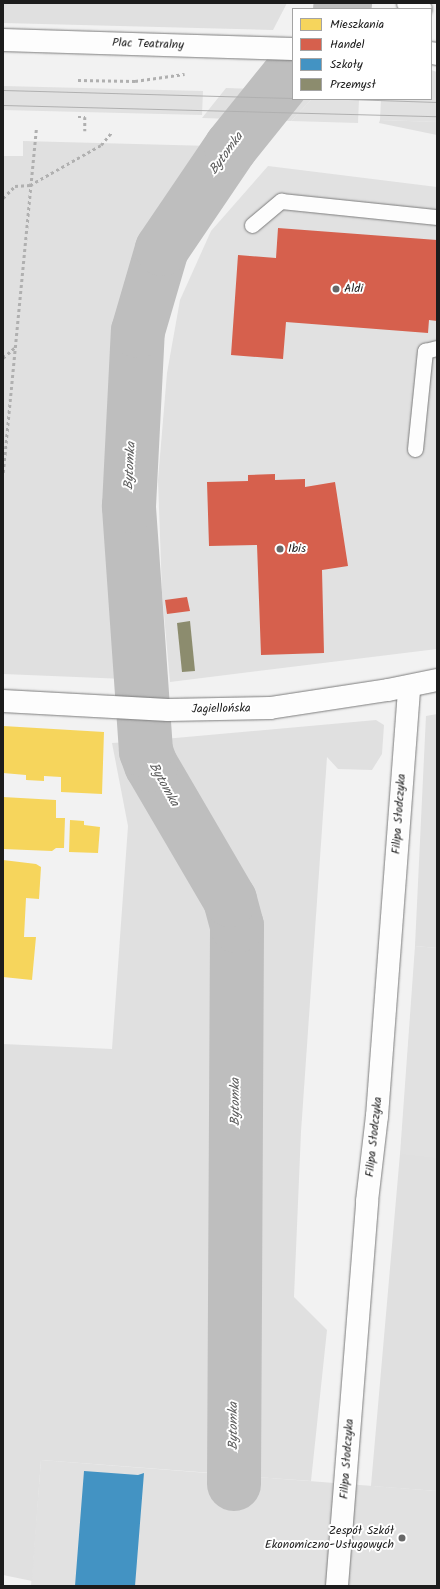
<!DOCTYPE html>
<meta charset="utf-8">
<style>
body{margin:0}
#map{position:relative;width:440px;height:1589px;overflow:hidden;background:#f2f2f2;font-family:Kalam,sans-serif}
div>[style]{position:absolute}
.built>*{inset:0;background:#e1e1e1}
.green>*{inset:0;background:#e0e0e0}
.homes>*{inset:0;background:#f6d55c}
.shops>*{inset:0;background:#d6604d}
.schools>*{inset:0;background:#4393c3}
.industry>*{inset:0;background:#8c8c6e}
.river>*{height:54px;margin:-27px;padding:0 27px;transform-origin:27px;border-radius:27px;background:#bebebe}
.path>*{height:2.5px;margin-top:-1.25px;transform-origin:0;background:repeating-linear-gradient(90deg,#b0b0b0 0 3px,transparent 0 6px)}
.roads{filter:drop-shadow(0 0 1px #7c7c7c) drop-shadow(0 0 1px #7c7c7c)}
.service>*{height:15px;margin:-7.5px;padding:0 7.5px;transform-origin:7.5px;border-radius:7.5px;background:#fdfdfd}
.minor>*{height:22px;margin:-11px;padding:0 11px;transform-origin:11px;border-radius:11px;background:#fdfdfd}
.secondary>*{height:22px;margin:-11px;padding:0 11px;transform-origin:11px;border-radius:11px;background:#fdfdfd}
.tram>*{height:1px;margin:-0.5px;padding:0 0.5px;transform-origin:0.5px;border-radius:0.5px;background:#b0b0b0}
.dots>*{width:11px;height:11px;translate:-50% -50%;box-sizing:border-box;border:2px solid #fff;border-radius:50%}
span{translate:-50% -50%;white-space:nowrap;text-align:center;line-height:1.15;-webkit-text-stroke:4px #fff;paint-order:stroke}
.street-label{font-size:12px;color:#1c1c1c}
.poi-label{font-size:12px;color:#1c1c1c}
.left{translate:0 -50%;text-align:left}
.right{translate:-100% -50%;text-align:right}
.water-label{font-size:13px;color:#5b5b5b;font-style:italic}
.frame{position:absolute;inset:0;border:4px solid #1c1c1c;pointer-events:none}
.legend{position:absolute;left:292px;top:8px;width:140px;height:92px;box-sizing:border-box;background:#fff;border:1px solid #a4a4a4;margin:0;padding:5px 7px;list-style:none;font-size:12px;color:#1c1c1c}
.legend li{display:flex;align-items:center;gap:8px;height:20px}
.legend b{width:20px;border:1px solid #a4a4a4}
</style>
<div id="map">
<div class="built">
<div style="clip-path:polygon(3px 86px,203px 91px,202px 115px,3px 110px)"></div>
<div style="clip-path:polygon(431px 98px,437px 98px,437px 122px,380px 120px,381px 99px)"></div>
<div style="clip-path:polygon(312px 99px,359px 99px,358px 123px,291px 121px)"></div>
<div style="clip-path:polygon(268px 166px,437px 187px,437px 649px,170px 682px,162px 592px,158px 480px,167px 373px,180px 300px,211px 231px)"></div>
<div style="clip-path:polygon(415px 946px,437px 948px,437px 1169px,400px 1154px)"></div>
<div style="clip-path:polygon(41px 1460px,437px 1491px,437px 1586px,31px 1586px)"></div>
</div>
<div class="green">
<div style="clip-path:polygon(3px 3px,287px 3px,273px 30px,3px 23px)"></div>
<div style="clip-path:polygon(431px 70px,437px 72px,437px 98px,431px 98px)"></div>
<div style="clip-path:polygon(226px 88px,293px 90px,293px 99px,312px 99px,291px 121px,202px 118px)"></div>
<div style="clip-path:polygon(380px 120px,437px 122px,437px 135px,379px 123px)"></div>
<div style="clip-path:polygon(23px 141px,211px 146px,153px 242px,128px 337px,120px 504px,125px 679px,3px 674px,3px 156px,23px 156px)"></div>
<div style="clip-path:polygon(437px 714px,437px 948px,415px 946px,426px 716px)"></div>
<div style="clip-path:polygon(376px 720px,384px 725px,382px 754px,372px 770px,338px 769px,327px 757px,301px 1132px,294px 1297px,327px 1330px,311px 1481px,256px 1477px,248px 1440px,257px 947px,231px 871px,163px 747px,164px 739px)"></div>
<div style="clip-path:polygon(127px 742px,135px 765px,176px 845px,217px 911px,220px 959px,219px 1136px,212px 1473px,41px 1460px,32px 1581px,3px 1575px,3px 1044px,112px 1049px,128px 826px,112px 743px)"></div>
<div style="clip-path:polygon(400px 1154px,436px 1158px,437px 1491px,371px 1486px)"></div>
</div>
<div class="homes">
<div style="clip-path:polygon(3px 726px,104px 732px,102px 794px,61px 792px,61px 777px,44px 776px,44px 781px,26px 780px,26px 775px,3px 773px)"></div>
<div style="clip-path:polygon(3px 797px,56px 800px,56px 818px,65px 818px,64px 848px,56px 848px,52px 851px,3px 849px)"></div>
<div style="clip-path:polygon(70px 820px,84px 821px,84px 825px,100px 827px,98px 853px,69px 852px)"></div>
<div style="clip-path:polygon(3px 860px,36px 864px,41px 867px,39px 899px,26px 898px,24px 937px,36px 937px,32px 980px,3px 977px)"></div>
</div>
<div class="shops">
<div style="clip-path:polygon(278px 228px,437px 240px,437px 321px,429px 320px,428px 333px,286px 322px,283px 359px,231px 355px,238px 255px,276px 258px)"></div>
<div style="clip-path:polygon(275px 474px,275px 480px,305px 479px,305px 487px,335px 482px,348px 566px,322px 570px,324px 653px,261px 655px,257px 545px,209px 546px,207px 482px,248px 481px,248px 475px)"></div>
<div style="clip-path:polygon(187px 597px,190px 611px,167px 614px,165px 600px)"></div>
</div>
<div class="schools">
<div style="clip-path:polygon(84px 1471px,138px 1475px,144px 1473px,135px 1586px,75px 1586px)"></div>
</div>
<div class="industry">
<div style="clip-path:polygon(190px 621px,195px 671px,182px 672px,177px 623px)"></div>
</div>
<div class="river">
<div style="left:340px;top:9px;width:8px;rotate:-50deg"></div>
<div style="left:234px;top:1484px;width:558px;rotate:-89.69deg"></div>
<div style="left:237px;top:926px;width:27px;rotate:-105deg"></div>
<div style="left:230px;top:900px;width:156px;rotate:-120.3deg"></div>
<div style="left:151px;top:765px;width:15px;rotate:-110deg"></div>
<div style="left:146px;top:751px;width:246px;rotate:-94deg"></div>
<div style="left:129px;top:506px;width:175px;rotate:-87.1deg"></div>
<div style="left:138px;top:331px;width:85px;rotate:-73.7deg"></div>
<div style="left:162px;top:249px;width:123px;rotate:-55.9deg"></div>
<div style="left:231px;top:147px;width:99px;rotate:-51.2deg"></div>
</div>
<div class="path">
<div style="left:78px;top:80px;width:57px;rotate:1deg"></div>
<div style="left:135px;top:81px;width:50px;rotate:-8deg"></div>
<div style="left:78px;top:117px;width:7px"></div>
<div style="left:85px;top:117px;width:14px;rotate:90deg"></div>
<div style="left:3px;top:198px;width:17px;rotate:-45deg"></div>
<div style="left:15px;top:186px;width:15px;rotate:-4deg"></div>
<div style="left:30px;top:185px;width:81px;rotate:-29.4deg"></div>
<div style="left:101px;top:145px;width:17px;rotate:-50deg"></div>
<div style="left:3px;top:358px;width:15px;rotate:-42deg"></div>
<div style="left:3px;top:473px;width:346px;rotate:-84.5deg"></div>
</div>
<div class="roads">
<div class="service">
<div style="left:252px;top:225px;width:38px;rotate:-40deg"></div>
<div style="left:281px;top:201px;width:157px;rotate:5.9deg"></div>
<div style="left:415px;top:449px;width:99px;rotate:-84.2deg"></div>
<div style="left:425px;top:351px;width:12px;rotate:-14deg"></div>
</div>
<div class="minor">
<div style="left:3px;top:701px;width:165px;rotate:3.1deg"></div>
<div style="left:168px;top:710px;width:102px;rotate:-1.1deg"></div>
<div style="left:270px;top:708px;width:119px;rotate:-8.7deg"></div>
<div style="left:388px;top:690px;width:50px;rotate:-11.5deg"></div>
<div style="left:337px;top:1586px;width:386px;rotate:-85.5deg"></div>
<div style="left:367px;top:1201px;width:86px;rotate:-83.3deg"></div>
<div style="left:377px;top:1116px;width:430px;rotate:-85.7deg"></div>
</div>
<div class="secondary">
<div style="left:408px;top:3px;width:14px;rotate:25deg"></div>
<div style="left:3px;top:40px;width:290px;rotate:1.8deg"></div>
<div style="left:431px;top:53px;width:6px;rotate:9deg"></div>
</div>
</div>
<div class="tram">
<div style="left:3px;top:90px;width:290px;rotate:1.6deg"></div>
<div style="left:348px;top:99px;width:89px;rotate:1.9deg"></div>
<div style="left:3px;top:105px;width:434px;rotate:1.5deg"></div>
</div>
<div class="dots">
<div style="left:336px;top:289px;background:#676767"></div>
<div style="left:280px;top:549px;background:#676767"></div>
<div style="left:402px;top:1538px;background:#676767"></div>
</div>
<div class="street-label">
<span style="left:148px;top:44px;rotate:2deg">Plac Teatralny</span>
<span style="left:221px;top:709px;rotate:-1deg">Jagiellońska</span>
<span style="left:399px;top:814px;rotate:-86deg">Filipa Słodczyka</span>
<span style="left:374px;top:1137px;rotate:-84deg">Filipa Słodczyka</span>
<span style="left:347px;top:1459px;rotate:-86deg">Filipa Słodczyka</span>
</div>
<div class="poi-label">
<span class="left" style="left:344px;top:289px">Aldi</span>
<span class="left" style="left:288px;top:549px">Ibis</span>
<span class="right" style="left:394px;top:1538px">Zespół Szkół<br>Ekonomiczno-Usługowych</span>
</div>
<div class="water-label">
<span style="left:227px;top:154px;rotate:-54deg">Bytomka</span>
<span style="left:131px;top:466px;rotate:-87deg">Bytomka</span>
<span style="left:163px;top:785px;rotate:61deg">Bytomka</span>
<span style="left:236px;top:1102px;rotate:-90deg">Bytomka</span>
<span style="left:234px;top:1426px;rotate:-90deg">Bytomka</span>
</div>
<div class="frame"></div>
<ul class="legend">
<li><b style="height:11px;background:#f6d55c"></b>Mieszkania</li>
<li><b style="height:11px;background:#d6604d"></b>Handel</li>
<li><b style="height:11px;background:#4393c3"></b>Szkoły</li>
<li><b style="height:11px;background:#8c8c6e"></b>Przemysł</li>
</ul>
</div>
